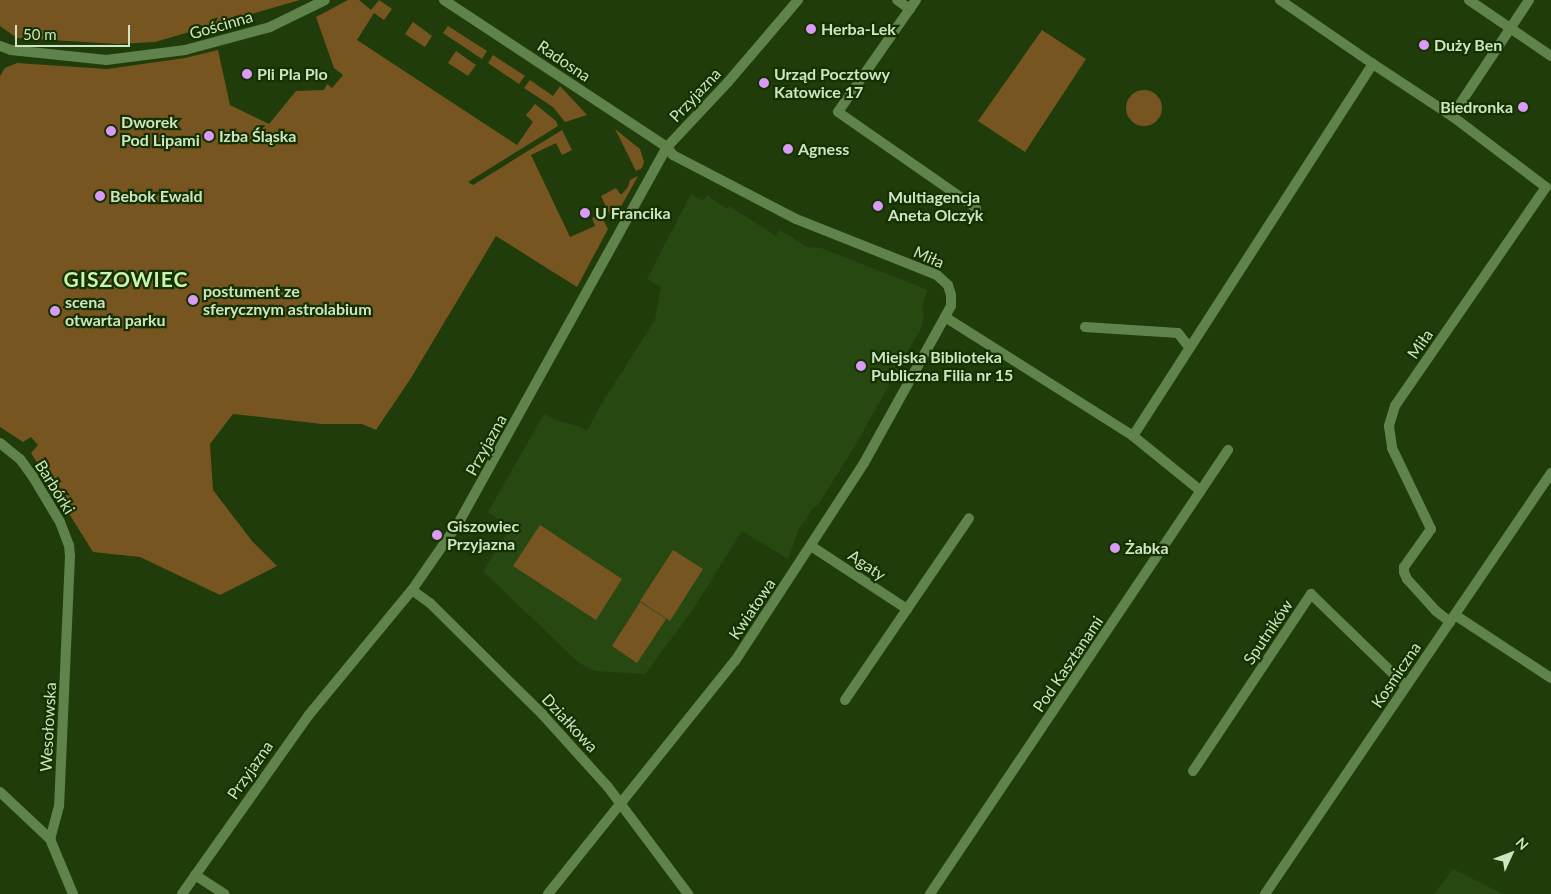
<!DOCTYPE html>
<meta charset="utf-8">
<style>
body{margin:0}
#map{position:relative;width:1551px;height:894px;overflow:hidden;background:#1f3c0a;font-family:Lato,sans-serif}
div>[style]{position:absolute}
.built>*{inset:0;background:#284812}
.green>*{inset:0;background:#775521}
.round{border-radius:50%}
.minor>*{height:10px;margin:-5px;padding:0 5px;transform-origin:5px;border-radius:5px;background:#5f834a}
.tertiary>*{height:10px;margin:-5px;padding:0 5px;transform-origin:5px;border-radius:5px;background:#5f834a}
.dots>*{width:14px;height:14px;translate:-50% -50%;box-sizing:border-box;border:2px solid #153100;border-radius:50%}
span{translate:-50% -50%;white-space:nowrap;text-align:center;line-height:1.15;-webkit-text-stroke:4.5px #153100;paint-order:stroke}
.street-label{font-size:16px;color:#cee4c2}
.poi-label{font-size:16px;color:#cee4c2;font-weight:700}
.left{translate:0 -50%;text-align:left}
.right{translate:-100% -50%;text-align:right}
.district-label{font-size:21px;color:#c8f4af;font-weight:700;letter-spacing:1px}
.north{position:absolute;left:1486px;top:829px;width:50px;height:50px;-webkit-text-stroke:4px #153100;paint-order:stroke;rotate:47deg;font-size:14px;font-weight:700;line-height:20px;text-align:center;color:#cee4c2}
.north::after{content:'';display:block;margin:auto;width:18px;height:22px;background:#cee4c2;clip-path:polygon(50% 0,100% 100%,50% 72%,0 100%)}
.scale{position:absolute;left:15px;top:25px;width:115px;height:22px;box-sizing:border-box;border:2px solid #cee4c2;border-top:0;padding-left:6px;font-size:15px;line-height:18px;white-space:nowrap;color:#cee4c2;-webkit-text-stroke:4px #153100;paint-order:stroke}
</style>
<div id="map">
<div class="built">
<div style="clip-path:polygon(691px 194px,703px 201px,707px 195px,727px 209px,729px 206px,776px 236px,780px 230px,807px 247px,821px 248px,928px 290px,922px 305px,924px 316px,921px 328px,859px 439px,819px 504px,814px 507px,799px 529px,788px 559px,742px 531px,694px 608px,645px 674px,595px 671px,579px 663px,483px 571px,511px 528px,488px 512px,544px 414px,557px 421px,578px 426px,587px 431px,602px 403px,655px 320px,661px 287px,647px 279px)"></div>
<div style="clip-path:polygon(1453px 869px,1503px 894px,1434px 894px)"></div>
</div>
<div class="green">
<div style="clip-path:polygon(0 0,300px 0,155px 42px,118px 44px,17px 38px,0 26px)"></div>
<div style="clip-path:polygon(348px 0,359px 0,371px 10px,379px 0,392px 9px,384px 20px,374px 13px,357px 40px,517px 145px,533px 122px,526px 115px,535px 104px,556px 121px,558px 126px,468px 182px,473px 185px,562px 130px,572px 150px,562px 155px,556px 143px,531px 155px,570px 237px,595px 226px,592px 218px,600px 214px,608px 229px,577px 287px,496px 236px,411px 378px,376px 430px,362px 424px,322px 424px,233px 414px,210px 444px,213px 490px,252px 541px,277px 566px,220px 595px,140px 557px,93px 552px,31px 453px,38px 445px,31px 437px,23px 442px,0 427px,0 76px,5px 68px,17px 63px,107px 69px,185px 58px,218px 50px,230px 105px,269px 124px,296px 91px,324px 90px,327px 84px,332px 88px,343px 75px,334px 68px,316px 17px)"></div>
<div style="clip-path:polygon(413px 22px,432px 36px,425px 47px,405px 34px)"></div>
<div style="clip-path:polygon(448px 26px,487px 51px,482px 59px,443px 33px)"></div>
<div style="clip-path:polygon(1042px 30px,1086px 59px,1025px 152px,978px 121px)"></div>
<div style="clip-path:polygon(456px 51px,476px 65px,468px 76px,448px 63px)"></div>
<div style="clip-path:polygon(493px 55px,525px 76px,519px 84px,488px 63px)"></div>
<div style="clip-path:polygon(530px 80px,553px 96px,560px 86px,587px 115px,565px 122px,553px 107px,524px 88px)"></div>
<div class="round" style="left:1126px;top:90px;width:36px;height:36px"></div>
<div style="clip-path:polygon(615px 129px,640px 149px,644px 162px,642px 168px,636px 171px)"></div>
<div style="clip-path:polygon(638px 176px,613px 221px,601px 196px,616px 188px,620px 194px,622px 194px,628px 187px,630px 180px)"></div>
<div style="clip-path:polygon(540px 525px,622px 579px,596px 620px,513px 566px)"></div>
<div style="clip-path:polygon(673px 550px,703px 569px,670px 621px,640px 601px)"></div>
<div style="clip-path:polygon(640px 602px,666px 619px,637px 663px,612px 646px)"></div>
</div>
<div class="minor">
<div style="left:897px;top:0;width:16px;rotate:35deg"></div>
<div style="left:916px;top:0;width:136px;rotate:124.9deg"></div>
<div style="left:838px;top:112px;width:168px;rotate:34.8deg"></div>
<div style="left:1280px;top:0;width:113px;rotate:34.5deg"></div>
<div style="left:0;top:46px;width:12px;rotate:20deg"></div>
<div style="left:11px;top:50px;width:96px;rotate:6deg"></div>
<div style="left:106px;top:60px;width:80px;rotate:-7.2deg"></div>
<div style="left:185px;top:50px;width:88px;rotate:-15.1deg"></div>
<div style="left:270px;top:27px;width:61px;rotate:-26.1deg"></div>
<div style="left:1452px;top:116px;width:139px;rotate:-56.4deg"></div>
<div style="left:945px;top:317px;width:222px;rotate:32.3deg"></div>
<div style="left:1133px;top:436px;width:87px;rotate:39deg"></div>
<div style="left:1085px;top:327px;width:93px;rotate:3.7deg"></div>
<div style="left:1178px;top:333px;width:18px;rotate:52deg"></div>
<div style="left:1133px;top:436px;width:443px;rotate:-57.2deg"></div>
<div style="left:1373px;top:64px;width:95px;rotate:33.4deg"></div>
<div style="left:1452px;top:116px;width:118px;rotate:37.1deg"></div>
<div style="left:1546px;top:187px;width:266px;rotate:124.6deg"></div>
<div style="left:1395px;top:406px;width:21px;rotate:107deg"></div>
<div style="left:1389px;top:426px;width:22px;rotate:82deg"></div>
<div style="left:1392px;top:448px;width:90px;rotate:64.3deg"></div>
<div style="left:1431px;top:529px;width:47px;rotate:125.4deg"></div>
<div style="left:1404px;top:567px;width:5px;rotate:90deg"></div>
<div style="left:1404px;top:572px;width:8px;rotate:67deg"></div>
<div style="left:1407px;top:579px;width:43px;rotate:47.8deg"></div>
<div style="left:1436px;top:611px;width:18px;rotate:38deg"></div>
<div style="left:0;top:443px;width:26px;rotate:39deg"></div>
<div style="left:20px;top:459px;width:22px;rotate:54deg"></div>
<div style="left:33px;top:477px;width:52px;rotate:59deg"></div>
<div style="left:60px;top:522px;width:25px;rotate:69deg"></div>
<div style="left:69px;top:545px;width:11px;rotate:85deg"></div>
<div style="left:70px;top:556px;width:250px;rotate:92.5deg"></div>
<div style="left:59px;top:806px;width:34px;rotate:105deg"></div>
<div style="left:50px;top:839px;width:60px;rotate:67.3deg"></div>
<div style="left:811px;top:546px;width:115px;rotate:33.3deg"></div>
<div style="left:412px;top:590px;width:22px;rotate:36deg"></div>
<div style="left:430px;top:603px;width:158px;rotate:44.7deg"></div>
<div style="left:542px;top:714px;width:98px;rotate:47.9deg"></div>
<div style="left:608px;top:787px;width:134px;rotate:53.2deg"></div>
<div style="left:1455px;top:615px;width:115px;rotate:33.3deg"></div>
<div style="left:845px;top:700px;width:220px;rotate:-55.7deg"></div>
<div style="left:1193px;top:771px;width:213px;rotate:-56.3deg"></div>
<div style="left:1311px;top:594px;width:132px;rotate:44.1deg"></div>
<div style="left:0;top:792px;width:69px;rotate:43.2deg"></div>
<div style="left:195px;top:875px;width:35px;rotate:33deg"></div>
<div style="left:548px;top:894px;width:299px;rotate:-51.3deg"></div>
<div style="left:735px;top:661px;width:236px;rotate:-56.9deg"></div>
<div style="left:864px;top:463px;width:179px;rotate:-61deg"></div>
<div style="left:951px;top:306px;width:11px;rotate:-90deg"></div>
<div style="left:951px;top:295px;width:10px;rotate:-107deg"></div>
<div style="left:948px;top:285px;width:15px;rotate:-138deg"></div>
<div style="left:937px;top:275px;width:152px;rotate:-158.3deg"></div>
<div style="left:796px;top:219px;width:139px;rotate:-152.5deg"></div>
<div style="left:673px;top:155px;width:10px;rotate:-127deg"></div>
<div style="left:930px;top:894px;width:535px;rotate:-56.13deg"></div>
</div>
<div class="tertiary">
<div style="left:444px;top:0;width:267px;rotate:33.4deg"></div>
<div style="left:1469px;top:0;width:99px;rotate:34.3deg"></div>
<div style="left:182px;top:894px;width:218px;rotate:-54.7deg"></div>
<div style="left:308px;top:716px;width:163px;rotate:-50.5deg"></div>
<div style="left:412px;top:590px;width:83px;rotate:-55.3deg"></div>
<div style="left:459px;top:522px;width:429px;rotate:-61deg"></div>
<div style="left:667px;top:147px;width:89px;rotate:-46.8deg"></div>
<div style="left:728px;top:82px;width:108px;rotate:-49.5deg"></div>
<div style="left:1265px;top:894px;width:509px;rotate:-55.81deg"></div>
</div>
<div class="dots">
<div style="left:811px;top:29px;background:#da9af7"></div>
<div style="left:1424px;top:45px;background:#da9af7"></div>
<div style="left:247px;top:74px;background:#da9af7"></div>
<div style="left:764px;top:83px;background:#da9af7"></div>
<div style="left:1523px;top:107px;background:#da9af7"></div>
<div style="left:111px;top:131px;background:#da9af7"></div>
<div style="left:209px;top:136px;background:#da9af7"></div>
<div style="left:788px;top:149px;background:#da9af7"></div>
<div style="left:100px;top:196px;background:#da9af7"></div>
<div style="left:878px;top:206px;background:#da9af7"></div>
<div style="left:585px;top:213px;background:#da9af7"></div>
<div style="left:193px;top:300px;background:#da9af7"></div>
<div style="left:55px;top:311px;background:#da9af7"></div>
<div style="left:861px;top:366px;background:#da9af7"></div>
<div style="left:437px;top:535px;background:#da9af7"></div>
<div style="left:1115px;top:548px;background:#da9af7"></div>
</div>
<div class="street-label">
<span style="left:221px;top:25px;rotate:-16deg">Gościnna</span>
<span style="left:564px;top:61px;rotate:34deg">Radosna</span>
<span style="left:695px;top:95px;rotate:-47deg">Przyjazna</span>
<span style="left:929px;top:257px;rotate:24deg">Miła</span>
<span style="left:1420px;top:344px;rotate:-55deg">Miła</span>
<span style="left:486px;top:445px;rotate:-61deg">Przyjazna</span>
<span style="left:55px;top:487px;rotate:58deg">Barbórki</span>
<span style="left:867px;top:565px;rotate:34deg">Agaty</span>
<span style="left:752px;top:609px;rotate:-56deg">Kwiatowa</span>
<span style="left:1268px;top:632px;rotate:-56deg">Sputników</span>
<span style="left:1068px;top:664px;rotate:-56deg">Pod Kasztanami</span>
<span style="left:1396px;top:675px;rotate:-56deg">Kosmiczna</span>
<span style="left:570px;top:723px;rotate:47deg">Działkowa</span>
<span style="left:48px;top:727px;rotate:-87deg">Wesołowska</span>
<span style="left:250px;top:770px;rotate:-55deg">Przyjazna</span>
</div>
<div class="poi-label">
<span class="left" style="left:821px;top:29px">Herba-Lek</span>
<span class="left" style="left:1434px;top:45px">Duży Ben</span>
<span class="left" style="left:257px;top:74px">Pli Pla Plo</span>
<span class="left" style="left:774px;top:83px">Urząd Pocztowy<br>Katowice 17</span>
<span class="right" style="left:1513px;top:107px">Biedronka</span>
<span class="left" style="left:121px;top:131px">Dworek<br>Pod Lipami</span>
<span class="left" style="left:219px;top:136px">Izba Śląska</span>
<span class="left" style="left:798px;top:149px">Agness</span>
<span class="left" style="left:110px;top:196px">Bebok Ewald</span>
<span class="left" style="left:888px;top:206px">Multiagencja<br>Aneta Olczyk</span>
<span class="left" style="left:595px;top:213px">U Francika</span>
<span class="left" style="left:203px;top:300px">postument ze<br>sferycznym astrolabium</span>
<span class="left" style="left:65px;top:311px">scena<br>otwarta parku</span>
<span class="left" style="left:871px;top:366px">Miejska Biblioteka<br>Publiczna Filia nr 15</span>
<span class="left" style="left:447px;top:535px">Giszowiec<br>Przyjazna</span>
<span class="left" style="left:1125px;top:548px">Żabka</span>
</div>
<div class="district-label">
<span style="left:126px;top:279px">GISZOWIEC</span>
</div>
<div class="north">N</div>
<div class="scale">50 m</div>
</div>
